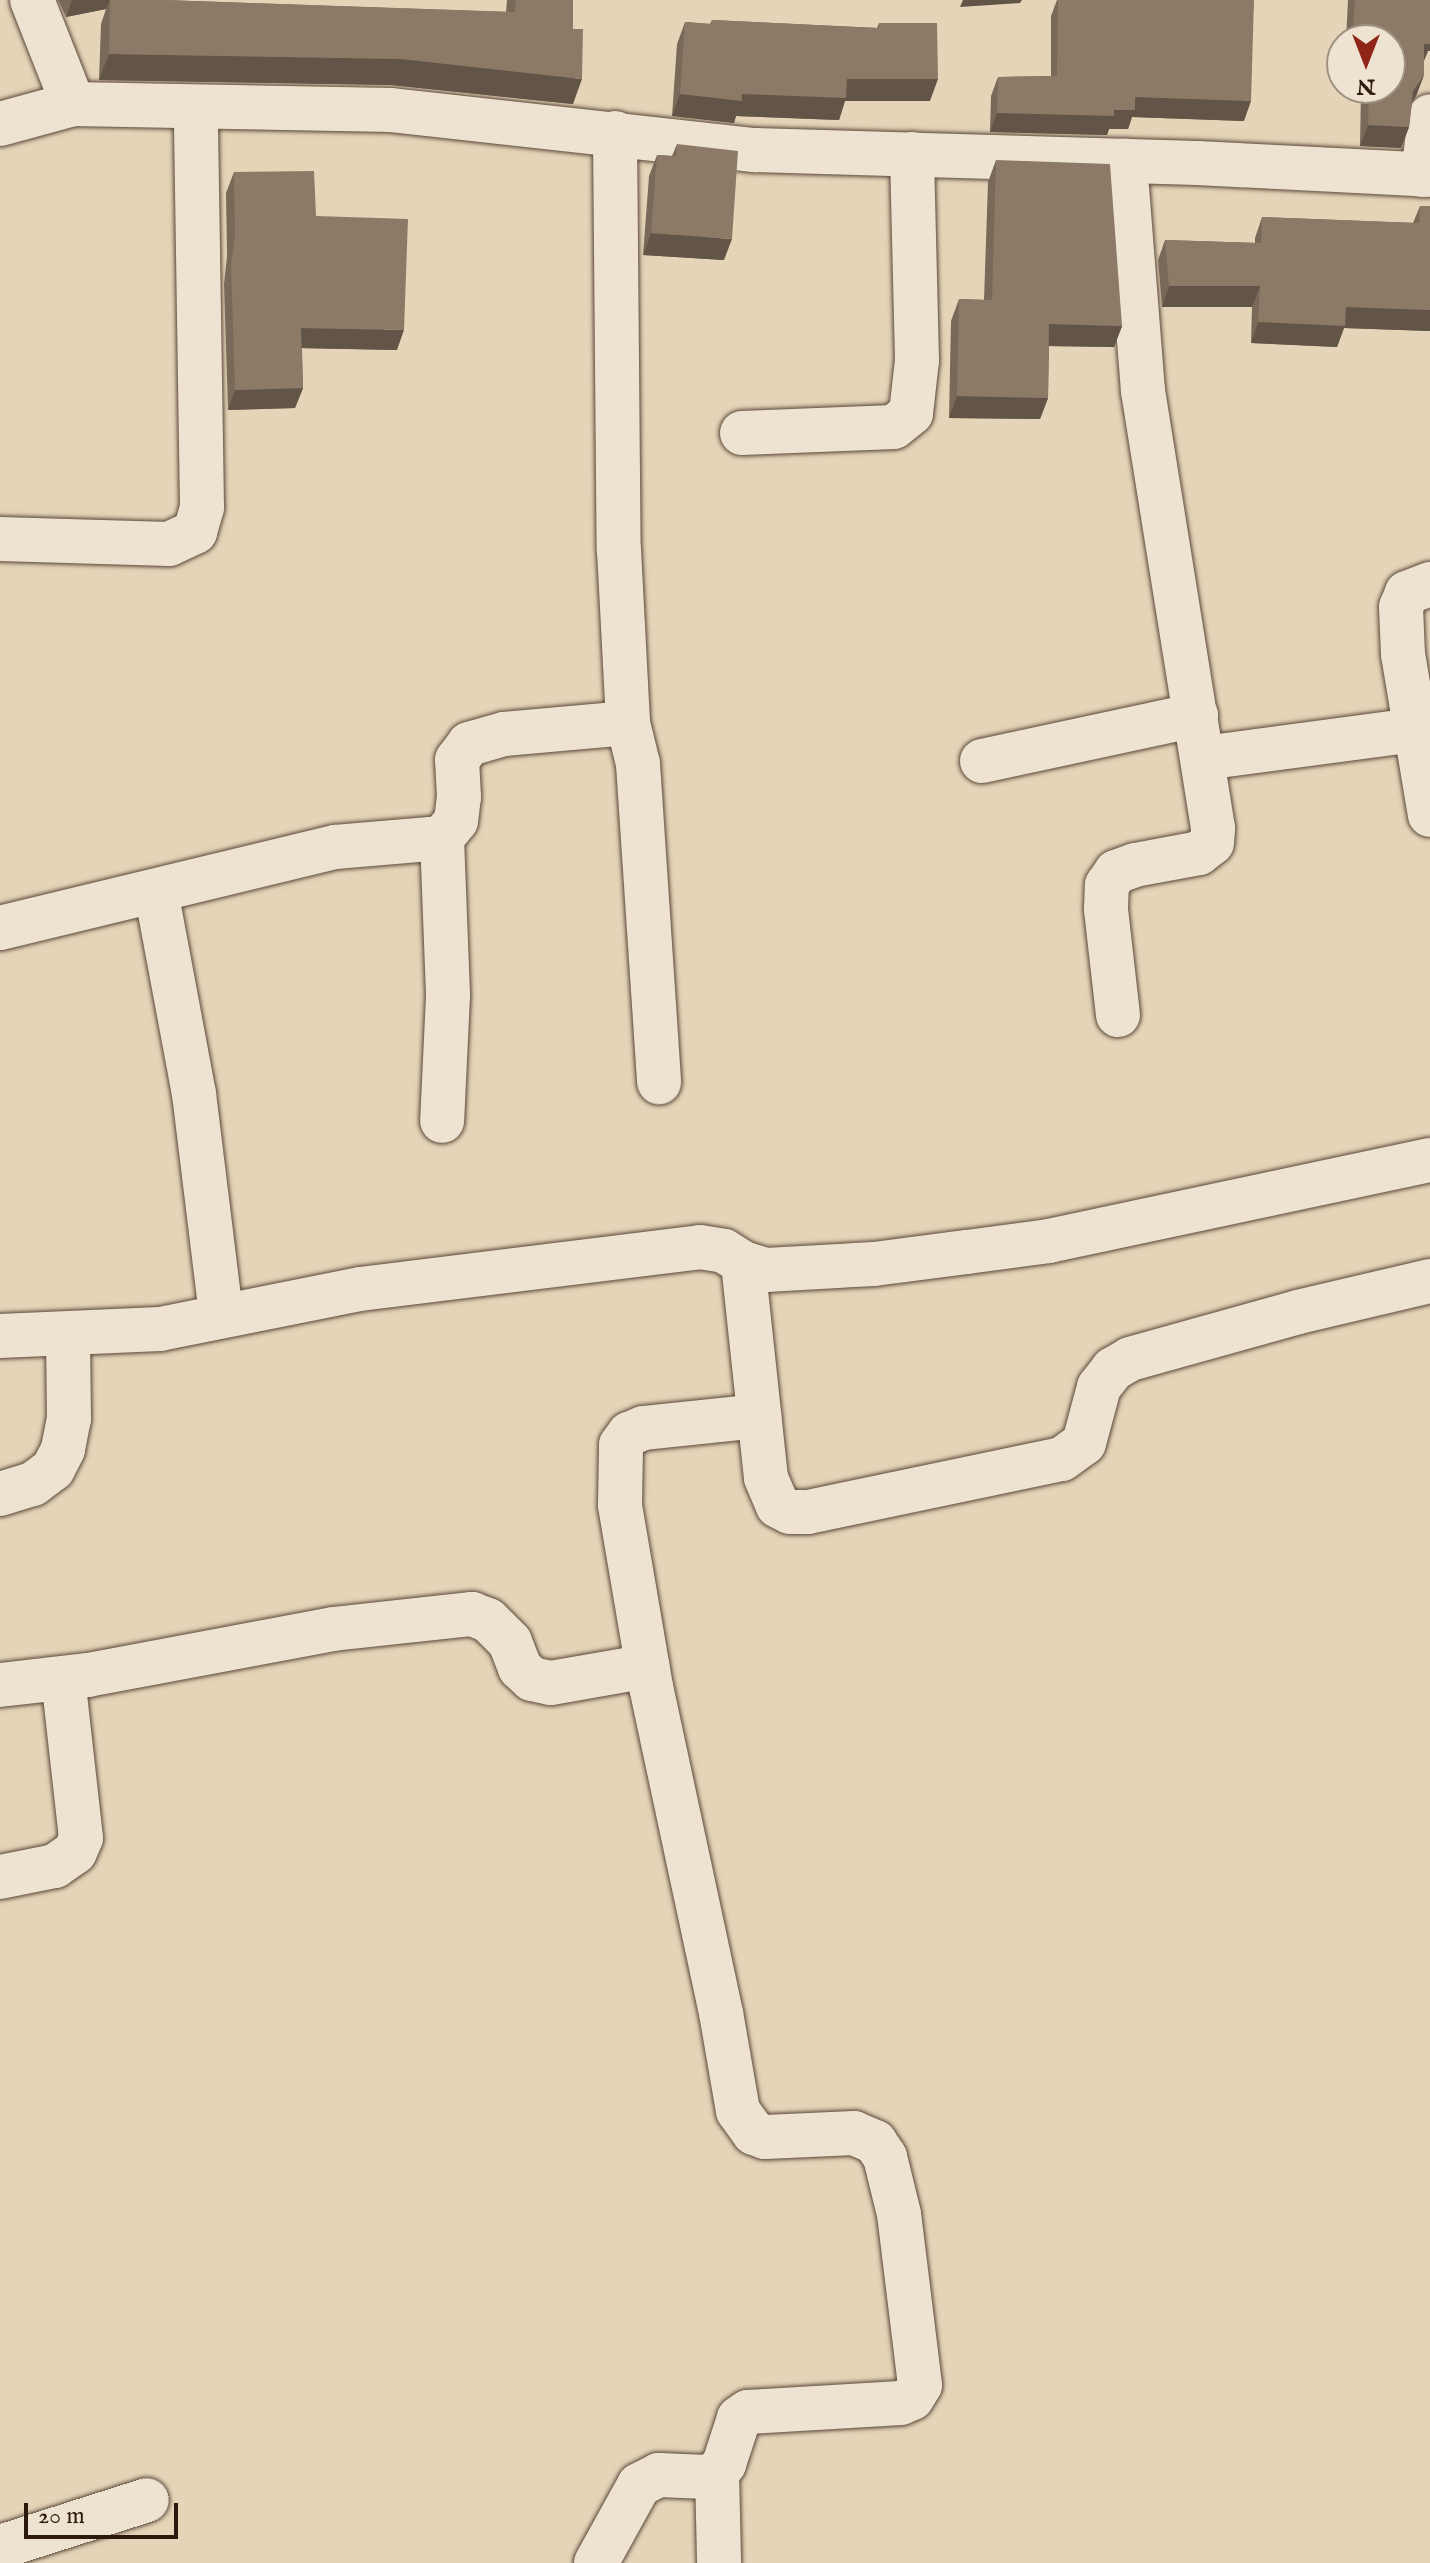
<!DOCTYPE html>
<style>
body{margin:0}
#map{position:relative;width:1430px;height:2563px;overflow:hidden;background:#e5d4b8;font-family:"IM FELL English",serif}
div>[style]{position:absolute}
.roads{filter:drop-shadow(0 0 2px #5a4838) drop-shadow(0 0 2px #5a4838)}
.street>*{height:44px;margin:-22px;padding:0 22px;transform-origin:22px;border-radius:22px;background:#eee3d1}
.wall>*{inset:0;background:#786958}
.shaded-wall>*{inset:0;background:#625547}
.building>*{inset:0;background:#8c7a66}
span{translate:-50% -50%;white-space:nowrap;text-align:center;line-height:1.15;-webkit-text-stroke:7px #eee3d1;paint-order:stroke}
.north{position:absolute;left:1326px;top:24px;width:80px;height:80px;box-sizing:border-box;background:#eee3d1;border:2px solid #a09283;border-radius:50%;rotate:180deg;font-size:22px;font-weight:700;line-height:32px;text-align:center;color:#2c190d}
.north::after{content:'';display:block;margin:auto;width:28px;height:36px;background:#8f2418;clip-path:polygon(50% 0,100% 100%,50% 72%,0 100%)}
.scale{position:absolute;left:24px;top:2503px;width:154px;height:36px;box-sizing:border-box;border:4px solid #2c190d;border-top:0;padding-left:10px;font-size:24px;line-height:28px;white-space:nowrap;color:#2c190d;-webkit-text-stroke:6px #eee3d1;paint-order:stroke}
</style>
<div id="map">
<div class="roads">
<div class="street">
<div style="left:32px;top:0;width:112px;rotate:68.5deg"></div>
<div style="left:73px;top:104px;width:318px;rotate:1.1deg"></div>
<div style="left:391px;top:110px;width:366px;rotate:6.3deg"></div>
<div style="left:755px;top:150px;width:442px;rotate:1.7deg"></div>
<div style="left:1197px;top:163px;width:233px;rotate:2.9deg"></div>
<div style="left:0;top:124px;width:76px;rotate:-15.3deg"></div>
<div style="left:615px;top:133px;width:417px;rotate:89.5deg"></div>
<div style="left:619px;top:550px;width:173px;rotate:87deg"></div>
<div style="left:628px;top:723px;width:42px;rotate:76.3deg"></div>
<div style="left:638px;top:764px;width:319px;rotate:86.2deg"></div>
<div style="left:1423px;top:175px;width:59px;rotate:-83.2deg"></div>
<div style="left:742px;top:433px;width:152px;rotate:-2.3deg"></div>
<div style="left:894px;top:427px;width:22px;rotate:-39deg"></div>
<div style="left:911px;top:413px;width:53px;rotate:-83.5deg"></div>
<div style="left:917px;top:360px;width:206px;rotate:-91.4deg"></div>
<div style="left:0;top:539px;width:169px;rotate:1.7deg"></div>
<div style="left:169px;top:544px;width:29px;rotate:-25deg"></div>
<div style="left:195px;top:532px;width:26px;rotate:-74deg"></div>
<div style="left:202px;top:507px;width:400px;rotate:-90.9deg"></div>
<div style="left:1430px;top:584px;width:25px;rotate:159deg"></div>
<div style="left:1407px;top:593px;width:15px;rotate:113deg"></div>
<div style="left:1401px;top:607px;width:47px;rotate:87.6deg"></div>
<div style="left:1403px;top:654px;width:163px;rotate:80.5deg"></div>
<div style="left:1204px;top:758px;width:213px;rotate:-7.6deg"></div>
<div style="left:982px;top:761px;width:219px;rotate:-12.1deg"></div>
<div style="left:442px;top:838px;width:158px;rotate:87.8deg"></div>
<div style="left:448px;top:996px;width:125px;rotate:92.7deg"></div>
<div style="left:156px;top:891px;width:207px;rotate:79.4deg"></div>
<div style="left:194px;top:1094px;width:223px;rotate:83deg"></div>
<div style="left:0;top:928px;width:345px;rotate:-13.6deg"></div>
<div style="left:335px;top:847px;width:107px;rotate:-4.8deg"></div>
<div style="left:442px;top:838px;width:22px;rotate:-51deg"></div>
<div style="left:456px;top:821px;width:24px;rotate:-83deg"></div>
<div style="left:459px;top:797px;width:37px;rotate:-93deg"></div>
<div style="left:457px;top:760px;width:20px;rotate:-53deg"></div>
<div style="left:469px;top:744px;width:36px;rotate:-16deg"></div>
<div style="left:504px;top:734px;width:124px;rotate:-5.1deg"></div>
<div style="left:1118px;top:1015px;width:107px;rotate:-96.5deg"></div>
<div style="left:1106px;top:909px;width:24px;rotate:-88deg"></div>
<div style="left:1107px;top:885px;width:16px;rotate:-55deg"></div>
<div style="left:1116px;top:872px;width:20px;rotate:-20deg"></div>
<div style="left:1135px;top:865px;width:65px;rotate:-10.6deg"></div>
<div style="left:1199px;top:853px;width:16px;rotate:-38deg"></div>
<div style="left:1212px;top:843px;width:15px;rotate:-86deg"></div>
<div style="left:1213px;top:828px;width:443px;rotate:-99.1deg"></div>
<div style="left:1143px;top:391px;width:231px;rotate:-94.5deg"></div>
<div style="left:743px;top:1263px;width:216px;rotate:83.9deg"></div>
<div style="left:766px;top:1478px;width:30px;rotate:67deg"></div>
<div style="left:778px;top:1506px;width:13px;rotate:27deg"></div>
<div style="left:790px;top:1512px;width:18px"></div>
<div style="left:808px;top:1512px;width:259px;rotate:-11.8deg"></div>
<div style="left:1062px;top:1459px;width:27px;rotate:-36deg"></div>
<div style="left:1084px;top:1443px;width:58px;rotate:-75deg"></div>
<div style="left:1099px;top:1387px;width:23px;rotate:-52deg"></div>
<div style="left:1113px;top:1369px;width:20px;rotate:-30deg"></div>
<div style="left:1130px;top:1359px;width:174px;rotate:-15.6deg"></div>
<div style="left:1298px;top:1312px;width:136px;rotate:-13.2deg"></div>
<div style="left:0;top:1336px;width:160px;rotate:-2.5deg"></div>
<div style="left:160px;top:1329px;width:204px;rotate:-11.3deg"></div>
<div style="left:360px;top:1289px;width:343px;rotate:-7deg"></div>
<div style="left:700px;top:1247px;width:24px;rotate:9deg"></div>
<div style="left:724px;top:1251px;width:22px;rotate:32deg"></div>
<div style="left:743px;top:1263px;width:24px;rotate:17deg"></div>
<div style="left:766px;top:1270px;width:108px;rotate:-3.2deg"></div>
<div style="left:874px;top:1264px;width:94px;rotate:-7.4deg"></div>
<div style="left:967px;top:1252px;width:83px;rotate:-7.6deg"></div>
<div style="left:1049px;top:1241px;width:390px;rotate:-12deg"></div>
<div style="left:0;top:1494px;width:34px;rotate:-17deg"></div>
<div style="left:33px;top:1484px;width:25px;rotate:-37deg"></div>
<div style="left:53px;top:1469px;width:22px;rotate:-63deg"></div>
<div style="left:63px;top:1449px;width:31px;rotate:-79deg"></div>
<div style="left:69px;top:1419px;width:84px;rotate:-90.7deg"></div>
<div style="left:0;top:1685px;width:89px;rotate:-6.5deg"></div>
<div style="left:88px;top:1675px;width:249px;rotate:-10.6deg"></div>
<div style="left:333px;top:1629px;width:140px;rotate:-6.2deg"></div>
<div style="left:472px;top:1614px;width:17px;rotate:21deg"></div>
<div style="left:488px;top:1620px;width:31px;rotate:45deg"></div>
<div style="left:510px;top:1642px;width:28px;rotate:69deg"></div>
<div style="left:520px;top:1668px;width:16px;rotate:43deg"></div>
<div style="left:532px;top:1679px;width:19px;rotate:12deg"></div>
<div style="left:551px;top:1683px;width:98px;rotate:-9.9deg"></div>
<div style="left:0;top:1877px;width:56px;rotate:-11.3deg"></div>
<div style="left:55px;top:1866px;width:24px;rotate:-35deg"></div>
<div style="left:75px;top:1852px;width:15px;rotate:-67deg"></div>
<div style="left:81px;top:1838px;width:161px;rotate:-96.4deg"></div>
<div style="left:717px;top:2472px;width:91px;rotate:88.7deg"></div>
<div style="left:0;top:2547px;width:154px;rotate:-17.7deg"></div>
<div style="left:596px;top:2563px;width:89px;rotate:-61.1deg"></div>
<div style="left:639px;top:2485px;width:22px;rotate:-27deg"></div>
<div style="left:659px;top:2475px;width:48px;rotate:2.4deg"></div>
<div style="left:707px;top:2477px;width:11px;rotate:-27deg"></div>
<div style="left:717px;top:2472px;width:11px;rotate:-49deg"></div>
<div style="left:724px;top:2464px;width:48px;rotate:-71.9deg"></div>
<div style="left:739px;top:2418px;width:11px;rotate:-34deg"></div>
<div style="left:748px;top:2412px;width:153px;rotate:-3.4deg"></div>
<div style="left:901px;top:2403px;width:12px;rotate:-24deg"></div>
<div style="left:912px;top:2398px;width:15px;rotate:-58deg"></div>
<div style="left:920px;top:2385px;width:172px;rotate:-97deg"></div>
<div style="left:899px;top:2214px;width:59px;rotate:-103.8deg"></div>
<div style="left:885px;top:2157px;width:18px;rotate:-124deg"></div>
<div style="left:875px;top:2142px;width:23px;rotate:-157deg"></div>
<div style="left:854px;top:2133px;width:89px;rotate:177.4deg"></div>
<div style="left:765px;top:2137px;width:12px;rotate:-160deg"></div>
<div style="left:754px;top:2133px;width:27px;rotate:-126deg"></div>
<div style="left:738px;top:2111px;width:99px;rotate:-99.8deg"></div>
<div style="left:721px;top:2013px;width:333px;rotate:-102.1deg"></div>
<div style="left:651px;top:1687px;width:185px;rotate:-99.7deg"></div>
<div style="left:620px;top:1505px;width:60px;rotate:-89deg"></div>
<div style="left:621px;top:1445px;width:14px;rotate:-54deg"></div>
<div style="left:629px;top:1434px;width:15px;rotate:-23deg"></div>
<div style="left:643px;top:1428px;width:117px;rotate:-5.9deg"></div>
</div>
</div>
<div class="wall">
<div style="clip-path:polygon(58px 0,163px 0,506px 12px,507px 0,573px 0,573px 104px,391px 85px,99px 80px,101px 24px,106px 9px,66px 17px)"></div>
<div style="clip-path:polygon(1057px 0,1254px 0,1244px 121px,1132px 117px,1128px 129px,1109px 129px,1107px 135px,990px 132px,991px 96px,998px 77px,1051px 76px,1051px 16px)"></div>
<div style="clip-path:polygon(1348px 0,1430px 0,1430px 51px,1428px 51px,1424px 61px,1424px 75px,1416px 96px,1412px 103px,1409px 127px,1401px 148px,1360px 146px,1361px 88px,1390px 88px,1390px 40px,1346px 40px)"></div>
<div style="clip-path:polygon(712px 20px,877px 28px,879px 23px,930px 101px,845px 101px,839px 120px,736px 116px,734px 123px,672px 116px,677px 44px,685px 22px,710px 24px)"></div>
<div style="clip-path:polygon(677px 144px,724px 260px,643px 255px,649px 176px,657px 155px,672px 156px)"></div>
<div style="clip-path:polygon(996px 160px,1122px 326px,1114px 347px,1049px 346px,1048px 398px,1040px 419px,949px 418px,951px 321px,959px 299px,984px 300px,988px 182px)"></div>
<div style="clip-path:polygon(234px 172px,316px 216px,397px 350px,302px 348px,303px 388px,295px 408px,228px 410px,224px 284px,227px 256px,226px 193px)"></div>
<div style="clip-path:polygon(1420px 206px,1430px 206px,1430px 331px,1344px 328px,1337px 347px,1251px 343px,1252px 307px,1162px 307px,1158px 260px,1165px 240px,1255px 243px,1255px 238px,1262px 217px,1413px 223px)"></div>
</div>
<div class="shaded-wall">
<div style="clip-path:polygon(72px 0,110px 0,106px 9px,66px 17px)"></div>
<div style="clip-path:polygon(963px 0,1022px 0,1020px 3px,960px 7px)"></div>
<div style="clip-path:polygon(1430px 32px,1430px 51px,1428px 51px,1422px 65px,1424px 44px)"></div>
<div style="clip-path:polygon(109px 54px,401px 59px,582px 79px,573px 104px,391px 85px,99px 80px)"></div>
<div style="clip-path:polygon(1424px 75px,1416px 96px,1405px 112px,1413px 91px)"></div>
<div style="clip-path:polygon(847px 79px,938px 79px,930px 101px,845px 101px,839px 120px,736px 116px,734px 123px,672px 116px,680px 94px,742px 94px)"></div>
<div style="clip-path:polygon(1135px 97px,1251px 101px,1244px 121px,1132px 117px,1128px 129px,1109px 129px,1107px 135px,990px 132px,997px 113px,1114px 110px)"></div>
<div style="clip-path:polygon(1368px 125px,1409px 127px,1401px 148px,1360px 146px)"></div>
<div style="clip-path:polygon(651px 233px,732px 239px,724px 260px,643px 255px)"></div>
<div style="clip-path:polygon(1169px 286px,1260px 286px,1252px 307px,1162px 307px)"></div>
<div style="clip-path:polygon(1346px 307px,1430px 310px,1430px 331px,1344px 328px,1337px 347px,1251px 343px,1258px 322px)"></div>
<div style="clip-path:polygon(1049px 324px,1122px 326px,1114px 347px,1042px 346px)"></div>
<div style="clip-path:polygon(301px 328px,404px 330px,397px 350px,294px 348px)"></div>
<div style="clip-path:polygon(303px 388px,295px 408px,228px 410px,235px 390px)"></div>
<div style="clip-path:polygon(957px 396px,1048px 398px,1040px 419px,949px 418px)"></div>
</div>
<div class="building">
<div style="clip-path:polygon(110px 0,163px 0,515px 12px,516px 0,573px 0,573px 29px,583px 29px,582px 79px,401px 59px,109px 54px)"></div>
<div style="clip-path:polygon(1058px 0,1254px 0,1251px 101px,1135px 97px,1135px 110px,1114px 110px,1114px 116px,997px 113px,998px 77px,1057px 76px)"></div>
<div style="clip-path:polygon(1355px 0,1430px 0,1430px 44px,1424px 44px,1424px 75px,1413px 91px,1409px 127px,1368px 125px,1369px 88px,1390px 88px,1390px 40px,1352px 39px)"></div>
<div style="clip-path:polygon(712px 20px,879px 28px,879px 23px,937px 23px,938px 79px,847px 79px,846px 98px,742px 94px,742px 101px,680px 94px,685px 22px,712px 24px)"></div>
<div style="clip-path:polygon(677px 144px,738px 151px,732px 239px,651px 233px,657px 155px,676px 156px)"></div>
<div style="clip-path:polygon(996px 160px,1110px 164px,1122px 326px,1049px 324px,1048px 398px,957px 396px,959px 299px,992px 300px)"></div>
<div style="clip-path:polygon(314px 171px,316px 216px,408px 219px,404px 330px,301px 328px,303px 388px,235px 390px,231px 264px,235px 236px,234px 172px)"></div>
<div style="clip-path:polygon(1420px 206px,1430px 206px,1430px 310px,1346px 307px,1345px 326px,1258px 322px,1260px 286px,1169px 286px,1165px 240px,1261px 243px,1262px 217px,1419px 223px)"></div>
</div>
<div class="north">N</div>
<div class="scale">20 m</div>
</div>
